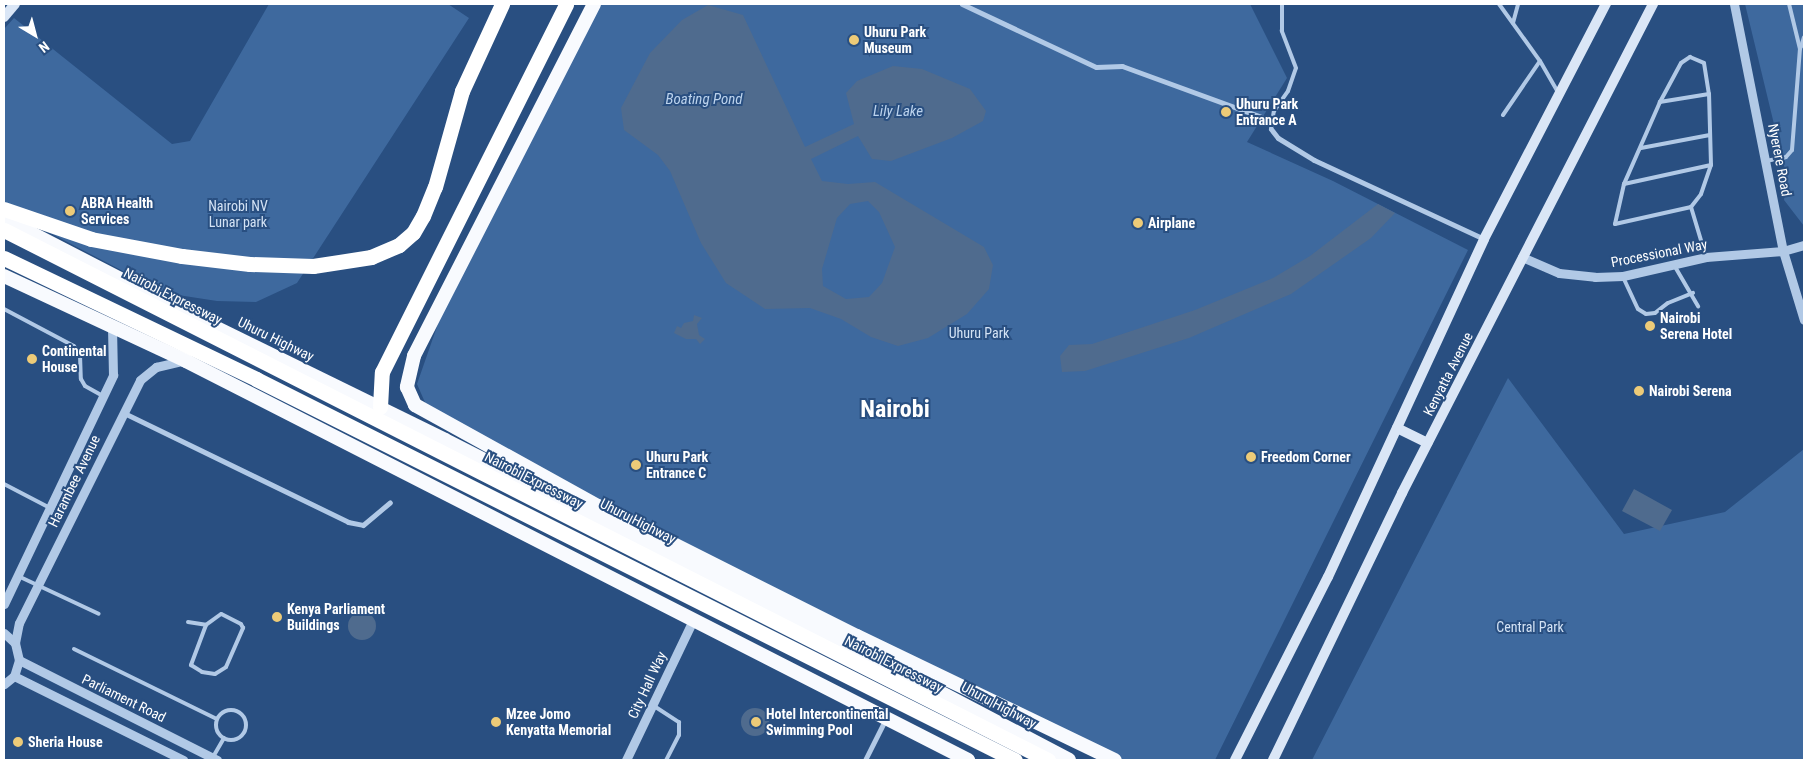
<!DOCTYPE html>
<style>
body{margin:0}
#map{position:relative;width:1808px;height:764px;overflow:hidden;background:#294f81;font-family:"Roboto Condensed",sans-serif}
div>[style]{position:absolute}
.green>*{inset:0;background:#3e699e}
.water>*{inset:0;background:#4f6b8e}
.round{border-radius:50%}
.service>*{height:4px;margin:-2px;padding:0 2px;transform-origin:2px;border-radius:2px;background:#b1c9e6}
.service>.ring{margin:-2px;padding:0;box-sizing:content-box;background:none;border:4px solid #b1c9e6;border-radius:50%}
.minor>*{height:5px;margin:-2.5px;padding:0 2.5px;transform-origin:2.5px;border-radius:2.5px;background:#b1c9e6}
.tertiary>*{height:9px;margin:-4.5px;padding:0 4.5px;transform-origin:4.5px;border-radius:4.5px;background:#b1c9e6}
.secondary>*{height:10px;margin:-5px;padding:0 5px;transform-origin:5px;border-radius:5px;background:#dae6f6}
.trunk>*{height:14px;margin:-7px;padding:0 7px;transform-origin:7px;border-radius:7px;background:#f8fafe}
.motorway>*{height:15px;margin:-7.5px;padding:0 7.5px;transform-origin:7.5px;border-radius:7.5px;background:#fff}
.dots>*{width:14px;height:14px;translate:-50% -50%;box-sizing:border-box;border:2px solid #294f81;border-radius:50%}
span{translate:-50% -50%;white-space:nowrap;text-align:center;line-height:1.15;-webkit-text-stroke:4px #294f81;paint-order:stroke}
.poi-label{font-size:14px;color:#fff;font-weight:700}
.left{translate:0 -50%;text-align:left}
.street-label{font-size:14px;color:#fff}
.park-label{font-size:14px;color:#d4e3f5}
.water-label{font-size:15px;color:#bcd3ed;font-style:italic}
.town-label{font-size:24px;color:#fff;font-weight:700}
.frame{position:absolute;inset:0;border:5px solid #fff;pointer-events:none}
.north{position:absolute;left:10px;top:10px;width:50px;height:50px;-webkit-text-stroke:4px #294f81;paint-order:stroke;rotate:143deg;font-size:14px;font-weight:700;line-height:20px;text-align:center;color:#fff}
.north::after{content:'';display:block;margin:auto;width:18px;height:22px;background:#fff;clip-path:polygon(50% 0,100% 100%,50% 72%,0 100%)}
</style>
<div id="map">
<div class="green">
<div style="clip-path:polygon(269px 4px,448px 4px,469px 18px,297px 283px,256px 302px,217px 301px,165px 293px,4px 209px,4px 29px,14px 18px,172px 144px,190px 141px)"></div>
<div style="clip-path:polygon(601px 4px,1250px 4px,1287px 78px,1247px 142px,1333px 181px,1468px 250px,1215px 760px,1114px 760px,430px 414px,417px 384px,440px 318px)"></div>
<div style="clip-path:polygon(1745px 4px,1804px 4px,1804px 226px,1784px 200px,1787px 178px)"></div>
<div style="clip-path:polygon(1508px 378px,1624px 534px,1725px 512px,1804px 449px,1804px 760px,1312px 760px)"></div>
</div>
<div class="water">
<div style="clip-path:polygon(evenodd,708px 5px,743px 15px,805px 147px,854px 124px,846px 93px,857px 81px,893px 66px,922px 69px,970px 89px,986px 111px,983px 121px,952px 138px,891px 161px,872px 159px,858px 136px,811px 159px,822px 181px,848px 184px,875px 182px,984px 247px,993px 265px,989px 289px,967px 314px,928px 338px,898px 346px,871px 337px,841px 319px,810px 308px,765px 309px,726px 283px,701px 243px,670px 171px,658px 155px,624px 130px,621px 108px,650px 53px,682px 20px,708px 5px,868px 201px,879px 212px,895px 247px,882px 283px,869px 297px,846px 299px,823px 286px,822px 269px,837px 218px,850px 204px,868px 201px)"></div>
<div style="clip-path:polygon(1378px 204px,1395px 213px,1371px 238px,1291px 294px,1189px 338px,1085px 371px,1062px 372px,1060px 356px,1069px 345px,1092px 344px,1195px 310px,1273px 278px,1310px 256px)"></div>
<div style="clip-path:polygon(694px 315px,702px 318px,697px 324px,699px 335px,705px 339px,700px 344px,696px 339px,686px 339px,674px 333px,677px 326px,681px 328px,684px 323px,693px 321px)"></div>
<div style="clip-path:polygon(1634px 489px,1672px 510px,1660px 531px,1622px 511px)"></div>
<div class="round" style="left:348px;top:612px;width:28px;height:28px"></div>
<div class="round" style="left:741px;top:708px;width:28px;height:28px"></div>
</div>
<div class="service">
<div style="left:1499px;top:4px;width:70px;rotate:54.3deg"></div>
<div style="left:1540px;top:61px;width:36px;rotate:60deg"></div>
<div style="left:1513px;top:23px;width:20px;rotate:-75deg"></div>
<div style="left:1801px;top:47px;width:10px;rotate:-73deg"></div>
<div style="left:1660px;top:102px;width:44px;rotate:-61.7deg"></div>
<div style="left:1681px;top:63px;width:11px;rotate:-34deg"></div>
<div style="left:1690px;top:57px;width:15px;rotate:23deg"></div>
<div style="left:1704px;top:63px;width:31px;rotate:81deg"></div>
<div style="left:1503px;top:115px;width:65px;rotate:-55.6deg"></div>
<div style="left:1271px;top:129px;width:18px;rotate:-81deg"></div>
<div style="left:1274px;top:111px;width:24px;rotate:-55deg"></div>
<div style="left:1288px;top:91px;width:24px;rotate:-71deg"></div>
<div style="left:1296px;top:68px;width:40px;rotate:-111deg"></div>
<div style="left:1282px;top:31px;width:27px;rotate:-90deg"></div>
<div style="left:1641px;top:148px;width:70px;rotate:-10.7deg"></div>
<div style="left:1766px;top:161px;width:20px;rotate:-11deg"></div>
<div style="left:1786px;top:157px;width:9px;rotate:-49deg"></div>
<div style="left:1792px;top:150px;width:101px;rotate:-85.5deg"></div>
<div style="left:1800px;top:49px;width:46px;rotate:-103.7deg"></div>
<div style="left:1624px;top:184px;width:89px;rotate:-12.3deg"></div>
<div style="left:1691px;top:207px;width:16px;rotate:-52deg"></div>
<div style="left:1701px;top:194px;width:31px;rotate:-71deg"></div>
<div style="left:1711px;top:165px;width:71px;rotate:-91.6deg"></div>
<div style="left:1709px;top:94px;width:50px;rotate:170.7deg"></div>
<div style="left:1660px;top:102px;width:90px;rotate:113.7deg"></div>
<div style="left:1624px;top:184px;width:41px;rotate:102.7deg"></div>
<div style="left:1615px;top:224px;width:78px;rotate:-12.6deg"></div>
<div style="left:1691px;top:207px;width:52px;rotate:73.3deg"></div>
<div style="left:1674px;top:265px;width:48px;rotate:59.7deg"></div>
<div style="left:1623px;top:277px;width:35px;rotate:65deg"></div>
<div style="left:1638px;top:309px;width:9px;rotate:32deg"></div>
<div style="left:1646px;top:314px;width:9px;rotate:-6deg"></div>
<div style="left:1655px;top:313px;width:16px;rotate:-38deg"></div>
<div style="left:1668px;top:303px;width:27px;rotate:-22deg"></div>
<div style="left:4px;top:309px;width:79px;rotate:27.9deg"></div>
<div style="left:74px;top:346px;width:11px;rotate:56deg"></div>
<div style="left:80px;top:355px;width:24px;rotate:88deg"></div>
<div style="left:81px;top:379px;width:8px;rotate:60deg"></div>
<div style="left:85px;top:386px;width:21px;rotate:29deg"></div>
<div style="left:4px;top:484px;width:52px;rotate:27.6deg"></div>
<div style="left:18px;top:576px;width:89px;rotate:25.1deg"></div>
<div style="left:188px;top:622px;width:18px;rotate:9deg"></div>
<div style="left:206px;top:625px;width:43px;rotate:110.6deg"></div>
<div style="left:191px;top:665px;width:13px;rotate:32deg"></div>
<div style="left:202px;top:672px;width:13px;rotate:9deg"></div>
<div style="left:215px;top:674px;width:13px;rotate:-32deg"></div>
<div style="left:226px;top:667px;width:43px;rotate:-66.4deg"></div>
<div style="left:243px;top:628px;width:4px;rotate:-117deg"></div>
<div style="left:241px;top:624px;width:22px;rotate:-153deg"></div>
<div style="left:221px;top:614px;width:19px;rotate:144deg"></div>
<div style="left:74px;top:649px;width:159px;rotate:26.1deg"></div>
<div style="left:654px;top:706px;width:30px;rotate:33deg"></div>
<div style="left:679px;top:722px;width:13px;rotate:90deg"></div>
<div style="left:679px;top:735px;width:28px;rotate:117deg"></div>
<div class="ring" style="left:216px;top:710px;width:26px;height:26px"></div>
<div style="left:213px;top:757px;width:22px;rotate:-60deg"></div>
</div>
<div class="minor">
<div style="left:962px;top:4px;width:148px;rotate:25.2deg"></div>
<div style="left:1096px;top:67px;width:26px;rotate:-2deg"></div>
<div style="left:1122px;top:66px;width:160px;rotate:20.1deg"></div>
<div style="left:1271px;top:129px;width:11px;rotate:52deg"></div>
<div style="left:1278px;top:138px;width:42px;rotate:31.4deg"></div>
<div style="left:1314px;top:160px;width:187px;rotate:24.9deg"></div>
<div style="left:124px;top:413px;width:249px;rotate:25.9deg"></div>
<div style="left:348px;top:522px;width:15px;rotate:11deg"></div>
<div style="left:363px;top:525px;width:35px;rotate:-40deg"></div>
<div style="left:865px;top:760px;width:45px;rotate:-63.4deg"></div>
</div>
<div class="tertiary">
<div style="left:1734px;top:4px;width:252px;rotate:78.8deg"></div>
<div style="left:1783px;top:251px;width:72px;rotate:73.1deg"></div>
<div style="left:1522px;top:257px;width:40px;rotate:23.4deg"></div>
<div style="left:1559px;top:273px;width:36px;rotate:6deg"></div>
<div style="left:1595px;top:277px;width:28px;rotate:-2deg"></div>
<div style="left:1623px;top:276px;width:85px;rotate:-12.9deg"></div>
<div style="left:1706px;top:257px;width:77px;rotate:-4.5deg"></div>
<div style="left:1783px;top:251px;width:22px;rotate:-16deg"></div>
<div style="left:4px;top:604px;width:254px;rotate:-64.5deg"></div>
<div style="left:113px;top:375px;width:49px;rotate:-91.2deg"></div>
<div style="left:4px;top:633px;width:15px;rotate:42deg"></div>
<div style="left:15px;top:643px;width:17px;rotate:77deg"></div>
<div style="left:19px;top:660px;width:17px;rotate:107deg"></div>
<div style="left:14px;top:676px;width:13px;rotate:141deg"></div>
<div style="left:15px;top:643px;width:20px;rotate:-79deg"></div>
<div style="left:19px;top:623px;width:271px;rotate:-63.5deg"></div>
<div style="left:140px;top:380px;width:21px;rotate:-39deg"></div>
<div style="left:156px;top:367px;width:26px;rotate:-13deg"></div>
<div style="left:19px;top:660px;width:222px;rotate:26.8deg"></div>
<div style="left:14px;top:676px;width:189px;rotate:26.4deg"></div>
<div style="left:626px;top:760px;width:153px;rotate:-64.4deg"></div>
</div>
<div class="secondary">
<div style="left:4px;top:17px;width:17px;rotate:-50deg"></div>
<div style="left:1397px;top:428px;width:34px;rotate:26deg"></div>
<div style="left:1235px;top:760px;width:205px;rotate:-63.1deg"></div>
<div style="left:1328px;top:577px;width:372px;rotate:-65.2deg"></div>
<div style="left:1484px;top:239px;width:265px;rotate:-62.6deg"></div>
<div style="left:1273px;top:760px;width:297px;rotate:-64.2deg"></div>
<div style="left:1402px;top:493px;width:550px;rotate:-62.83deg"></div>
</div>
<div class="trunk">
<div style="left:594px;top:4px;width:395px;rotate:117.1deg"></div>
<div style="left:414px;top:356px;width:32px;rotate:103deg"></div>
<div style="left:407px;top:387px;width:20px;rotate:66deg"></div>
<div style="left:415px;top:405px;width:209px;rotate:28.9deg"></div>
<div style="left:598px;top:506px;width:290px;rotate:26.7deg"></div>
<div style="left:857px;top:636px;width:286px;rotate:25.7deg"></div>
<div style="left:4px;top:219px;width:198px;rotate:27.3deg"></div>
<div style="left:180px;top:310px;width:295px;rotate:26.1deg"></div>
<div style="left:445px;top:440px;width:482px;rotate:26.9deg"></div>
<div style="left:875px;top:658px;width:219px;rotate:27.7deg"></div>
<div style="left:4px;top:276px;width:201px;rotate:25deg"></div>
<div style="left:186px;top:361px;width:878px;rotate:27.03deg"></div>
</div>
<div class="motorway">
<div style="left:4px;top:209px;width:92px;rotate:19deg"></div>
<div style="left:91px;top:239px;width:93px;rotate:10.6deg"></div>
<div style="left:182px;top:256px;width:68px;rotate:6.7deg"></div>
<div style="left:250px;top:264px;width:63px;rotate:1.8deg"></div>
<div style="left:313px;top:266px;width:59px;rotate:-8.8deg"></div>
<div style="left:371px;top:257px;width:30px;rotate:-23deg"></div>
<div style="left:399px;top:245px;width:18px;rotate:-41deg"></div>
<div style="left:413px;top:233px;width:20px;rotate:-60deg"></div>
<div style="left:423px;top:216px;width:31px;rotate:-68deg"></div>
<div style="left:435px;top:187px;width:100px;rotate:-74.3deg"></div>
<div style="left:462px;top:91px;width:96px;rotate:-65.3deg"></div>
<div style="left:4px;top:230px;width:1171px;rotate:26.92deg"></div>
<div style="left:4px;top:258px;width:280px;rotate:25.6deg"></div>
<div style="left:256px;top:379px;width:849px;rotate:26.66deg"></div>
<div style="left:380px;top:407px;width:35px;rotate:-87deg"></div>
<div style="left:382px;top:372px;width:411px;rotate:-63.4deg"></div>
</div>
<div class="dots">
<div style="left:854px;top:40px;background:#edcb78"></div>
<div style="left:1226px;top:112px;background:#edcb78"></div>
<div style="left:70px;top:211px;background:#edcb78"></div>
<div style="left:1138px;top:223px;background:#edcb78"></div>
<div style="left:1650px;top:326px;background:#edcb78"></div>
<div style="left:32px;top:359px;background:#edcb78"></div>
<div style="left:1639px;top:391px;background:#edcb78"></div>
<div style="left:1251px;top:457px;background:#edcb78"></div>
<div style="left:636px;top:465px;background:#edcb78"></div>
<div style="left:277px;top:617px;background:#edcb78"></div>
<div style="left:496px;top:722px;background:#edcb78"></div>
<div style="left:756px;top:722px;background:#edcb78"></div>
<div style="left:18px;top:742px;background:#edcb78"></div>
</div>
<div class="poi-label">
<span class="left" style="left:864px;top:40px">Uhuru Park<br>Museum</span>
<span class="left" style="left:1236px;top:112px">Uhuru Park<br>Entrance A</span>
<span class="left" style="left:81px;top:211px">ABRA Health<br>Services</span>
<span class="left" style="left:1148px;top:223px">Airplane</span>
<span class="left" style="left:1660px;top:326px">Nairobi<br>Serena Hotel</span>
<span class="left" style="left:42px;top:359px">Continental<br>House</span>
<span class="left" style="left:1649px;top:391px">Nairobi Serena</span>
<span class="left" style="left:646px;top:465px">Uhuru Park<br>Entrance C</span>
<span class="left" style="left:1261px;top:457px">Freedom Corner</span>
<span class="left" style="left:287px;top:617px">Kenya Parliament<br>Buildings</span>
<span class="left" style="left:506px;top:722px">Mzee Jomo<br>Kenyatta Memorial</span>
<span class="left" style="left:766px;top:722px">Hotel Intercontinental<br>Swimming Pool</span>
<span class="left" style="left:28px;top:742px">Sheria House</span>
</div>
<div class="street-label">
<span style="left:1780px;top:160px;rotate:79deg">Nyerere Road</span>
<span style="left:1659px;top:253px;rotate:-11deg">Processional Way</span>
<span style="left:173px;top:296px;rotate:27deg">Nairobi Expressway</span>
<span style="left:276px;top:339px;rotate:26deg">Uhuru Highway</span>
<span style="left:1448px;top:374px;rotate:-63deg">Kenyatta Avenue</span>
<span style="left:534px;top:480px;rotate:27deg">Nairobi Expressway</span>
<span style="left:74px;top:481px;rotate:-64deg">Harambee Avenue</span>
<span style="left:638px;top:521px;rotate:27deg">Uhuru Highway</span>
<span style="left:894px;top:664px;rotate:27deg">Nairobi Expressway</span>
<span style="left:647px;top:685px;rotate:-65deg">City Hall Way</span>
<span style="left:124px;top:698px;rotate:26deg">Parliament Road</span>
<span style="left:999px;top:705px;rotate:28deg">Uhuru Highway</span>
</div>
<div class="park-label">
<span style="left:238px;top:214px">Nairobi NV<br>Lunar park</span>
<span style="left:979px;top:333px">Uhuru Park</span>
<span style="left:1530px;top:627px">Central Park</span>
</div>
<div class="water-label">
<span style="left:704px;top:100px">Boating Pond</span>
<span style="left:898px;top:112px">Lily Lake</span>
</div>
<div class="town-label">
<span style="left:895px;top:410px">Nairobi</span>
</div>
<div class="frame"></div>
<div class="north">N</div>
</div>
